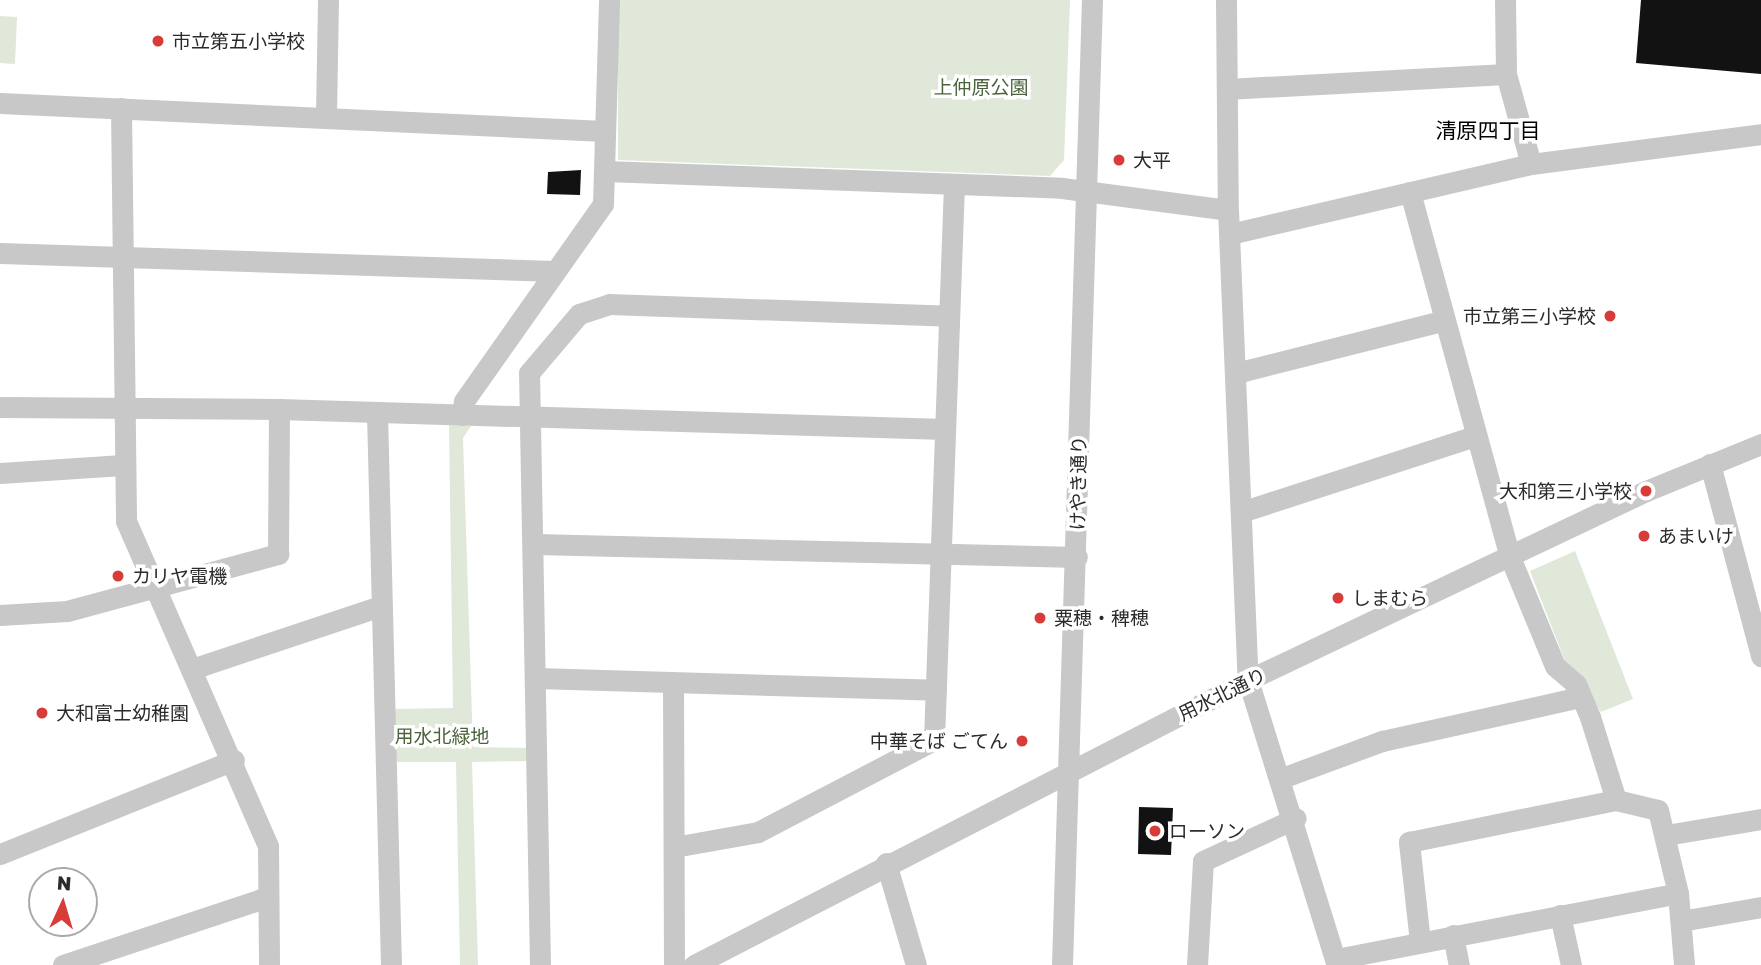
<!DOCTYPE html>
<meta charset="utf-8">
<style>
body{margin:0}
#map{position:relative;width:1761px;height:965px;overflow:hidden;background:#fff;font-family:"Golos Text","Noto Sans JP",sans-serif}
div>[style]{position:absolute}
.green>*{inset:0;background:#e0e8d9}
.building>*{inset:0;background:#121212}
.minor>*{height:21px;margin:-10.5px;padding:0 10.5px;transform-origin:10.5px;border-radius:10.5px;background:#c8c8c8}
.dots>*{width:19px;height:19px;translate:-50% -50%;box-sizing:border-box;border:4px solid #fff;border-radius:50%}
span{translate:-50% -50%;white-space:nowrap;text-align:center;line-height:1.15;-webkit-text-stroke:7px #fff;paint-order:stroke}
.poi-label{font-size:19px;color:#2b2b2b}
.left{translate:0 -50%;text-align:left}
.right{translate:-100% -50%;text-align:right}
.park-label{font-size:19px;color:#4b633d}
.street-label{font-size:19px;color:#2b2b2b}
.neighbourhood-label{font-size:21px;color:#000}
.north{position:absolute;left:28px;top:867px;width:70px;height:70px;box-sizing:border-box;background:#fff;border:2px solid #aaa;border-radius:50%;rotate:4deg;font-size:19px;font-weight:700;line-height:28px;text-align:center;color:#2b2b2b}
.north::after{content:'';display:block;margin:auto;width:24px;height:32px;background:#d83c38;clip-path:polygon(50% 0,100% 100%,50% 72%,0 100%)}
</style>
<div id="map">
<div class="green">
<div style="clip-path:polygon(618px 0,1070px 0,1064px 160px,1050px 176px,618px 160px)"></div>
<div style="clip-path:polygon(0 16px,17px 17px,15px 64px,0 63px)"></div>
<div style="clip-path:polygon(449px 425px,471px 426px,463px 438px,473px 747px,530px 748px,530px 761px,472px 762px,478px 965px,460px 965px,456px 762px,395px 762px,394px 709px,453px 708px)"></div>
<div style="clip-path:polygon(1575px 551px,1633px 699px,1601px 712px,1565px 661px,1530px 571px)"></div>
</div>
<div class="building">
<div style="clip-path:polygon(1641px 0,1761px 0,1761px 74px,1636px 63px)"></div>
<div style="clip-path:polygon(581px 170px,580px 195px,547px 194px,548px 172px)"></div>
<div style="clip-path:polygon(1139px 807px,1173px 808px,1171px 855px,1138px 854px)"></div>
</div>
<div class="minor">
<div style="left:1226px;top:0;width:210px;rotate:89.5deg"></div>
<div style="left:1228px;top:210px;width:470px;rotate:87.6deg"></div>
<div style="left:1248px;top:680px;width:299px;rotate:72.7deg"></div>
<div style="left:1505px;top:0;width:74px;rotate:89.2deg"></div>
<div style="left:1506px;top:74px;width:93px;rotate:74.5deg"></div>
<div style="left:1227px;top:89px;width:279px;rotate:-3.1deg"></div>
<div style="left:0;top:103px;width:605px;rotate:2.65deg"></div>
<div style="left:121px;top:108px;width:413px;rotate:89.3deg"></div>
<div style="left:126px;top:521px;width:355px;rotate:66.4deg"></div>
<div style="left:268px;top:846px;width:119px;rotate:89.5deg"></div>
<div style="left:326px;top:115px;width:115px;rotate:-89deg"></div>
<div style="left:605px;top:171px;width:457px;rotate:2.1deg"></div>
<div style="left:1062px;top:188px;width:167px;rotate:7.5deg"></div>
<div style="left:1410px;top:192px;width:378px;rotate:74.7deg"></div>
<div style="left:1510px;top:557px;width:118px;rotate:67.6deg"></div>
<div style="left:1555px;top:666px;width:28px;rotate:41deg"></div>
<div style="left:1576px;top:684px;width:36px;rotate:67deg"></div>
<div style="left:1590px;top:717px;width:87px;rotate:72.6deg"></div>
<div style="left:1616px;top:800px;width:43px;rotate:13.4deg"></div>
<div style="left:1658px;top:810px;width:85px;rotate:76.5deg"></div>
<div style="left:1678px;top:893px;width:72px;rotate:85.2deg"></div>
<div style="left:1230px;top:234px;width:309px;rotate:-13.1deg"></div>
<div style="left:1531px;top:164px;width:232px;rotate:-7.4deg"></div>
<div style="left:0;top:253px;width:555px;rotate:1.86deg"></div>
<div style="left:1236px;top:373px;width:212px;rotate:-14.2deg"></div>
<div style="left:0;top:407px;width:279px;rotate:0.4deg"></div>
<div style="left:279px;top:409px;width:666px;rotate:1.72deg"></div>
<div style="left:377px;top:413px;width:552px;rotate:88.55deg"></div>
<div style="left:462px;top:415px;width:14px;rotate:-82deg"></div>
<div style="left:464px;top:401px;width:241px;rotate:-54.8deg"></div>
<div style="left:603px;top:204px;width:204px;rotate:-88.3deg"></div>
<div style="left:1710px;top:464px;width:199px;rotate:75.1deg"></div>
<div style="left:0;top:473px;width:123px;rotate:-3.7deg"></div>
<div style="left:1241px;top:512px;width:246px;rotate:-18deg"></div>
<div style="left:535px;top:544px;width:542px;rotate:1.37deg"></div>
<div style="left:0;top:615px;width:67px;rotate:-3.4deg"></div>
<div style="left:67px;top:611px;width:219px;rotate:-15.1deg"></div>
<div style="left:278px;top:554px;width:145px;rotate:-89.6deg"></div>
<div style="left:192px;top:669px;width:198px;rotate:-18.5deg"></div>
<div style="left:536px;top:678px;width:400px;rotate:1.7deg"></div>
<div style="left:673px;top:682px;width:283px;rotate:89.8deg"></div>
<div style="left:1282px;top:778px;width:107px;rotate:-20.3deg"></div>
<div style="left:1382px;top:741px;width:204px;rotate:-12.5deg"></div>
<div style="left:1666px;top:835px;width:96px;rotate:-9.6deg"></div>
<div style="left:674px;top:847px;width:85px;rotate:-10.1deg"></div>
<div style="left:758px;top:832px;width:199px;rotate:-27.6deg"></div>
<div style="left:934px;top:740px;width:555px;rotate:-87.94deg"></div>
<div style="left:0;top:854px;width:252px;rotate:-21.9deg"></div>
<div style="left:886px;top:863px;width:106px;rotate:73.6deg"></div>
<div style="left:1560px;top:915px;width:51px;rotate:77.6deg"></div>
<div style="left:1681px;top:921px;width:81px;rotate:-9.9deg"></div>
<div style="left:1453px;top:935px;width:31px;rotate:79deg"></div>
<div style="left:1420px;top:942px;width:101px;rotate:-96.3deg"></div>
<div style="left:1409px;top:842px;width:211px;rotate:-11.5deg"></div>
<div style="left:1336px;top:959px;width:348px;rotate:-10.9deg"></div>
<div style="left:63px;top:965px;width:216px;rotate:-18.4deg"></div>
<div style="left:540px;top:965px;width:592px;rotate:-91.06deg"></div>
<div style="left:529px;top:373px;width:77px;rotate:-49.7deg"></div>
<div style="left:579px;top:314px;width:32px;rotate:-18deg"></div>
<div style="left:609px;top:304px;width:340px;rotate:2deg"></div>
<div style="left:694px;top:965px;width:623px;rotate:-27.22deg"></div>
<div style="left:1248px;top:680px;width:441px;rotate:-25.4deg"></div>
<div style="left:1646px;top:491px;width:124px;rotate:-22.2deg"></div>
<div style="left:1062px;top:965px;width:965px;rotate:-88.22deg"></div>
<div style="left:1197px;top:965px;width:104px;rotate:-86.7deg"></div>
<div style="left:1203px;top:861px;width:102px;rotate:-24.8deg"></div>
</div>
<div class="dots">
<div style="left:158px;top:41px;background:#d83c38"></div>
<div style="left:1119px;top:160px;background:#d83c38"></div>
<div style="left:1610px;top:316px;background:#d83c38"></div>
<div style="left:1646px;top:491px;background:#d83c38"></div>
<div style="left:1644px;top:536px;background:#d83c38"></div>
<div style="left:118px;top:576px;background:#d83c38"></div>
<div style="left:1338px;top:598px;background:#d83c38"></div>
<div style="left:1040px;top:618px;background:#d83c38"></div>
<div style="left:42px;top:713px;background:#d83c38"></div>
<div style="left:1022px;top:741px;background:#d83c38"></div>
<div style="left:1155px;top:831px;background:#d83c38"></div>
</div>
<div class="poi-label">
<span class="left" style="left:172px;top:41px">市立第五小学校</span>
<span class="left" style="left:1133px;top:160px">大平</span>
<span class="right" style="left:1596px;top:316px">市立第三小学校</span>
<span class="right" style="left:1632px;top:491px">大和第三小学校</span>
<span class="left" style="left:1658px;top:536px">あまいけ</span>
<span class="left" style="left:132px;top:576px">カリヤ電機</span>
<span class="left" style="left:1352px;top:598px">しまむら</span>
<span class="left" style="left:1054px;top:618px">粟穂・稗穂</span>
<span class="left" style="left:56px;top:713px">大和富士幼稚園</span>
<span class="right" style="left:1008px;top:741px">中華そば ごてん</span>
<span class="left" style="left:1169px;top:831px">ローソン</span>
</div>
<div class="park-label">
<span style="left:981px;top:87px">上仲原公園</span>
<span style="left:442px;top:736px">用水北緑地</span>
</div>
<div class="street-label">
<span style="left:1078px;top:483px;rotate:-89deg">けやき通り</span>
<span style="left:1222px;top:694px;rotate:-26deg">用水北通り</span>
</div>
<div class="neighbourhood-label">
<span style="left:1488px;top:130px">清原四丁目</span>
</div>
<div class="north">N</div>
</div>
